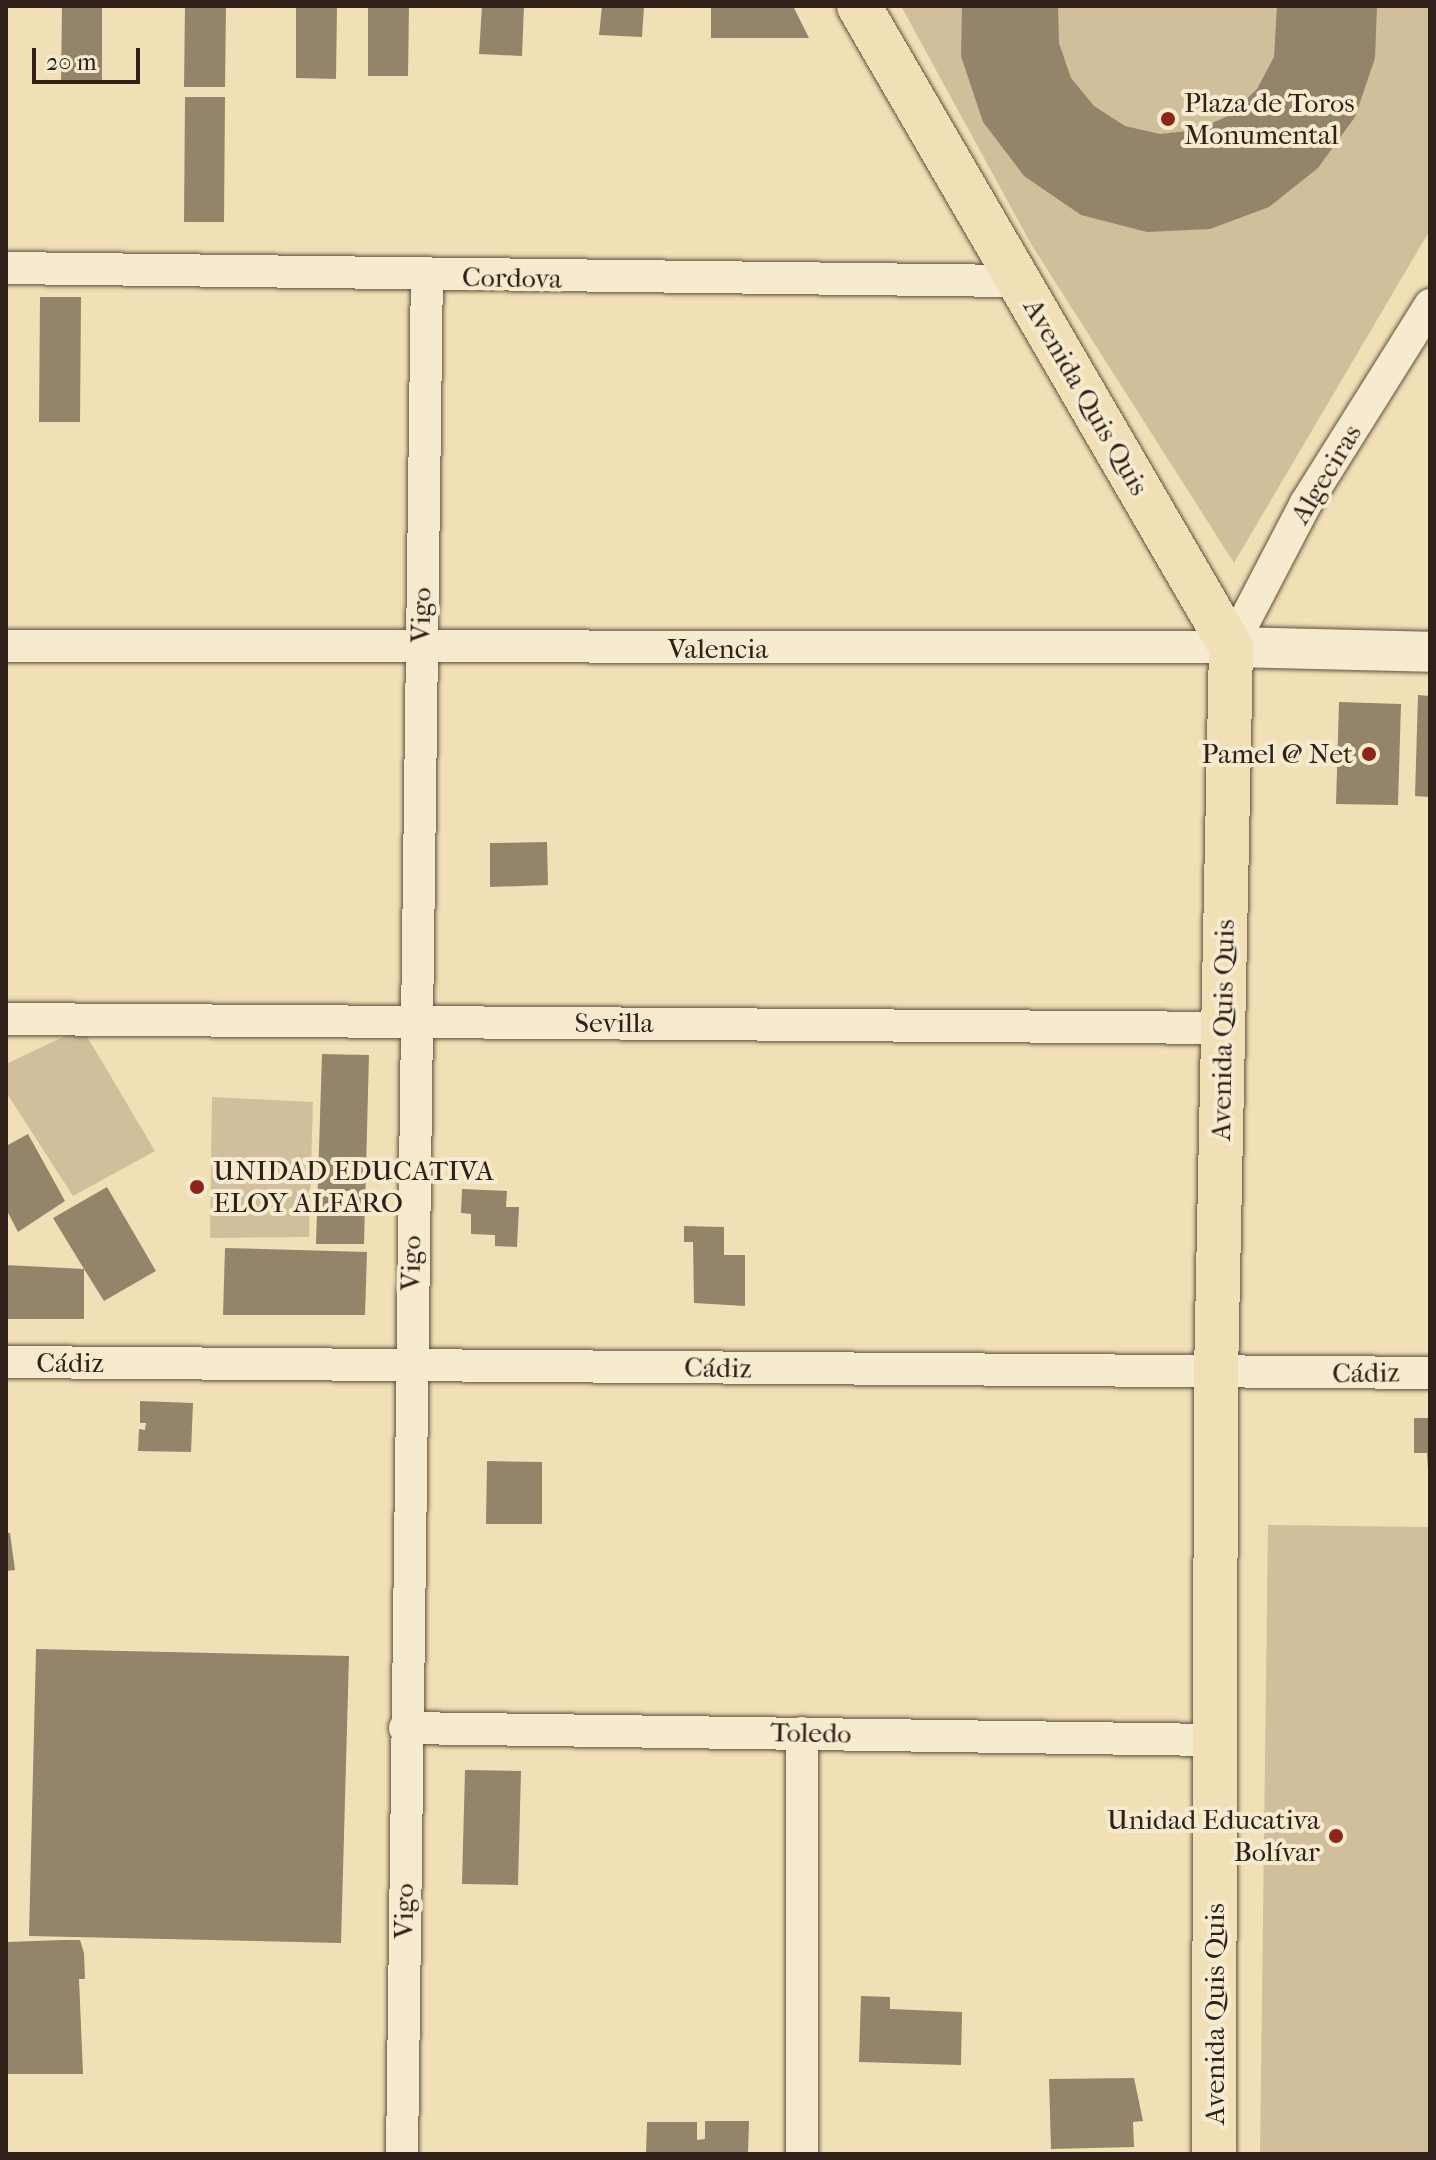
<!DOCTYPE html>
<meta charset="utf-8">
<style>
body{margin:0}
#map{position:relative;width:1436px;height:2160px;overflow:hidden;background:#f1e0b5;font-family:"IM FELL French Canon",serif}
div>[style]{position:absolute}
.green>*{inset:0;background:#d0bf9a}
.building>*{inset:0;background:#94846a}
.roads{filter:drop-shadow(0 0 2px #605040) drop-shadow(0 0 2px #605040)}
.minor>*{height:32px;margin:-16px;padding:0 16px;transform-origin:16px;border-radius:16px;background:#f6ebcf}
.tertiary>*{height:40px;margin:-20px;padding:0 20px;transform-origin:20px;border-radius:20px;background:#f6ebcf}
.primary>*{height:44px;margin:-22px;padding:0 22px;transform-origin:22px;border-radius:22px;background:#f1e0b5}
.dots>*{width:22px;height:22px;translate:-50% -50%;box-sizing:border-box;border:4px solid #f6ebcf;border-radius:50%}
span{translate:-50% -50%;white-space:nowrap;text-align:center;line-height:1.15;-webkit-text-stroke:8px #f6ebcf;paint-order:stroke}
.poi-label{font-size:28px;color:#302019}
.left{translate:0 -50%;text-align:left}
.right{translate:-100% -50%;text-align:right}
.street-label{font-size:28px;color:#302019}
.frame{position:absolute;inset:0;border:8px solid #302019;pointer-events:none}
.scale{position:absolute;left:32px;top:48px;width:108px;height:36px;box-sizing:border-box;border:4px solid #302019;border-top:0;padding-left:10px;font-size:24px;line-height:28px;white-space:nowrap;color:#302019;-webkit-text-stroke:6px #f6ebcf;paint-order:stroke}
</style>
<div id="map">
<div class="green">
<div style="clip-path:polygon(901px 6px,1430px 6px,1430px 230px,1234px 563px,1031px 244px)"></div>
<div style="clip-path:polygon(82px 1028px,155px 1151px,73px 1196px,6px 1092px,6px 1064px)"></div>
<div style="clip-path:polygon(212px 1097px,313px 1102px,309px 1237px,210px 1238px)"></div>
<div style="clip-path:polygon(1268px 1525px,1430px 1527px,1430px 2154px,1260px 2154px)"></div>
</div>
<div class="building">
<div style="clip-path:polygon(62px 6px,102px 6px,102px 80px,61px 80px)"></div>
<div style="clip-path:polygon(185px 6px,226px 6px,225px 87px,184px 87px)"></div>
<div style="clip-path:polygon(296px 6px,337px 6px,336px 79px,296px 78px)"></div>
<div style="clip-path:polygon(368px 6px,409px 6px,408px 76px,368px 76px)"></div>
<div style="clip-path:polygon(482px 6px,524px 6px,522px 56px,479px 54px)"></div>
<div style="clip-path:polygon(602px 6px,644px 6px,642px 37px,599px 35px)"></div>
<div style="clip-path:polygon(711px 6px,793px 6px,809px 38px,711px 38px)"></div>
<div style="clip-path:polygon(962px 6px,1058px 6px,1059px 43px,1071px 78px,1094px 106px,1125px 126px,1160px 134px,1197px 130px,1230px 115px,1257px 89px,1274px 57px,1277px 6px,1377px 6px,1375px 58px,1355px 117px,1318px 168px,1269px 207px,1210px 229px,1147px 232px,1081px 215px,1024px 176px,983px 122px,961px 56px)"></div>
<div style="clip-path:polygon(185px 97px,225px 97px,224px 222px,184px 222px)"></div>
<div style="clip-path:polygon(40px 297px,81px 297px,80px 422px,39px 422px)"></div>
<div style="clip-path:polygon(1418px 695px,1430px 696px,1430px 797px,1415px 796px)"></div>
<div style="clip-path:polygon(1339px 702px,1401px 704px,1398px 805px,1336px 804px)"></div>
<div style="clip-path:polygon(547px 842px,548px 885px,490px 887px,490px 843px)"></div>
<div style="clip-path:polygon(322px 1054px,369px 1055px,364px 1244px,316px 1244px)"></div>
<div style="clip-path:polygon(28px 1134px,65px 1201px,18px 1232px,6px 1209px,6px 1146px)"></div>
<div style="clip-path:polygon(107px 1187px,156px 1271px,104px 1301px,84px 1269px,84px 1319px,6px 1319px,6px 1265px,84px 1269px,53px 1218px)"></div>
<div style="clip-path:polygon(462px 1189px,507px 1191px,506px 1207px,519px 1207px,517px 1247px,495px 1246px,495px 1235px,471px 1234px,471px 1214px,461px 1213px)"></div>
<div style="clip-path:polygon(684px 1226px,724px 1227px,724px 1255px,745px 1255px,745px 1306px,694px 1303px,693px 1242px,684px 1242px)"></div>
<div style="clip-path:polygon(225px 1248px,367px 1252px,365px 1315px,223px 1315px)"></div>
<div style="clip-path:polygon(140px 1401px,193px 1403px,191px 1452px,138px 1451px,139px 1429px,145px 1430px,146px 1423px,140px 1423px)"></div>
<div style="clip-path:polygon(1414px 1418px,1430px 1418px,1430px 1500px,1427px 1453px,1414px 1453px)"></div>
<div style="clip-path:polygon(487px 1461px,542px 1462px,542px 1524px,486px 1524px)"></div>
<div style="clip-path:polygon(6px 1533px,10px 1533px,15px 1570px,6px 1571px)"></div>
<div style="clip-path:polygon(36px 1649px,349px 1656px,341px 1943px,29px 1936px)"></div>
<div style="clip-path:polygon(465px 1770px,521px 1771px,518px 1885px,462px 1884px)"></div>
<div style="clip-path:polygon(61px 1940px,80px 1940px,84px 1953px,85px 1979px,79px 1979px,83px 2074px,6px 2074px,8px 1942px)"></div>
<div style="clip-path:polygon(861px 1996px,890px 1997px,890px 2009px,962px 2012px,961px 2065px,859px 2062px)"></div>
<div style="clip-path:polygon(1134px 2078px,1143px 2121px,1133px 2122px,1134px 2147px,1051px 2149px,1049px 2079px)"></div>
<div style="clip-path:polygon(705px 2121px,749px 2121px,748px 2154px,646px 2154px,647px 2122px,697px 2122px,697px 2140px,705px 2139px)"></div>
</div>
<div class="roads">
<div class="minor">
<div style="left:6px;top:268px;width:1012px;rotate:0.74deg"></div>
<div style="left:6px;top:646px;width:1225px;rotate:0.05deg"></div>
<div style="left:1231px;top:647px;width:162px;rotate:-62.5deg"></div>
<div style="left:1306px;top:503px;width:234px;rotate:-57.9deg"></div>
<div style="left:6px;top:1019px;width:1217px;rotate:0.42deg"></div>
<div style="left:6px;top:1362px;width:1424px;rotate:0.44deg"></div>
<div style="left:405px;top:1728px;width:812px;rotate:0.85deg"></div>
<div style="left:402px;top:2154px;width:1877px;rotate:-89.24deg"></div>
<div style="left:802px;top:2154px;width:421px;rotate:-90deg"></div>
</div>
<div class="tertiary">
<div style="left:1231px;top:647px;width:199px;rotate:1.4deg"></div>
</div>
<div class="primary">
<div style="left:859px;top:6px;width:741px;rotate:59.87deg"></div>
<div style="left:1231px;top:647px;width:728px;rotate:91.18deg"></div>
<div style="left:1216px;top:1375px;width:779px;rotate:90.15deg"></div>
</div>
</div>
<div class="dots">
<div style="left:1168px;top:119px;background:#8f2418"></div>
<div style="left:1369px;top:754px;background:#8f2418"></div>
<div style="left:197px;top:1187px;background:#8f2418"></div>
<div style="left:1336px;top:1836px;background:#8f2418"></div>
</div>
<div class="poi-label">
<span class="left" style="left:1184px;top:119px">Plaza de Toros<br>Monumental</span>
<span class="right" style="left:1353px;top:754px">Pamel @ Net</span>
<span class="left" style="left:213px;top:1187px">UNIDAD EDUCATIVA<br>ELOY ALFARO</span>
<span class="right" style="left:1320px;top:1836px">Unidad Educativa<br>Bolívar</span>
</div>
<div class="street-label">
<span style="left:512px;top:278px;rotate:1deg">Cordova</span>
<span style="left:1086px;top:397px;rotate:60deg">Avenida Quis Quis</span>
<span style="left:1326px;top:474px;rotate:-59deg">Algeciras</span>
<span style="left:421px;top:615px;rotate:-89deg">Vigo</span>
<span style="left:718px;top:649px">Valencia</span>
<span style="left:614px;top:1023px">Sevilla</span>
<span style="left:1223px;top:1030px;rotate:-89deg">Avenida Quis Quis</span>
<span style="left:411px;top:1263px;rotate:-89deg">Vigo</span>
<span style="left:70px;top:1363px">Cádiz</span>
<span style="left:718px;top:1368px;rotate:1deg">Cádiz</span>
<span style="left:1366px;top:1373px;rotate:-1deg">Cádiz</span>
<span style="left:811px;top:1733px;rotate:1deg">Toledo</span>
<span style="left:404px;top:1911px;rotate:-90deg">Vigo</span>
<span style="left:1215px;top:2014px;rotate:-90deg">Avenida Quis Quis</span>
</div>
<div class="frame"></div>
<div class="scale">20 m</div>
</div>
